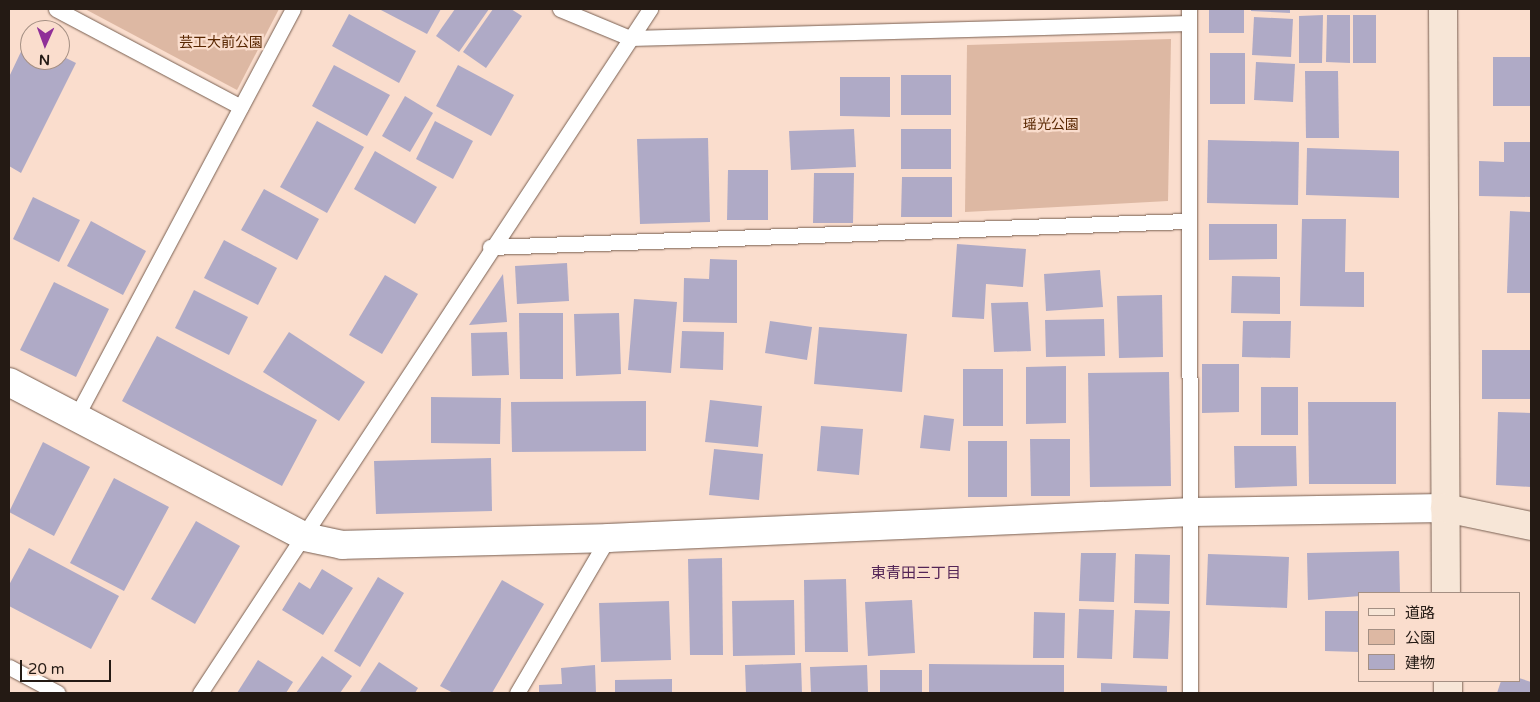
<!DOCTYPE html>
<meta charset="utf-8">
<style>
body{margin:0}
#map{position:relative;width:1540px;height:702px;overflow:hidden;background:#faddcd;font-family:"Varela Round","Noto Sans JP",sans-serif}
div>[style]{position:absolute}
.green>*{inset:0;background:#ddb8a3}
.building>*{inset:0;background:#afaac6}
.roads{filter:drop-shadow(0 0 1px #796052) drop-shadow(0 0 1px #796052)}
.lane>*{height:15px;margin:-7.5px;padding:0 7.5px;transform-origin:7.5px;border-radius:7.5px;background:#fff}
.street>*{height:28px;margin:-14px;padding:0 14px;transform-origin:14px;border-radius:14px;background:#fff}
.secondary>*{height:28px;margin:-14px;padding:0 14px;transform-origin:14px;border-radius:14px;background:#f7e6d7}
span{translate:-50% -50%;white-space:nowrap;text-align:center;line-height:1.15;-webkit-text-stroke:4.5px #faddcd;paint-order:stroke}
.park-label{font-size:14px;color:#582600}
.neighbourhood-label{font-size:15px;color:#532456}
.frame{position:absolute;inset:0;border:10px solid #241a14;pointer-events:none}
.legend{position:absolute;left:1358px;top:592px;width:162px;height:90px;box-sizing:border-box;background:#faddcd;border:1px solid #a48f83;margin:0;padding:6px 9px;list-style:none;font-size:15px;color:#241a14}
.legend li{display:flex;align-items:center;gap:10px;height:25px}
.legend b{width:25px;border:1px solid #a48f83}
.north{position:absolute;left:20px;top:20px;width:50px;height:50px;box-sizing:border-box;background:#faddcd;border:1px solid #a48f83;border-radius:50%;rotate:182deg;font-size:14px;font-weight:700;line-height:20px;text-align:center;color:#241a14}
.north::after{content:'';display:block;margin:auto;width:18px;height:22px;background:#903098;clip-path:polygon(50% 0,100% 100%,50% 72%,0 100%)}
.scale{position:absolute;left:20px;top:660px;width:91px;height:22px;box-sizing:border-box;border:2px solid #241a14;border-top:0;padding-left:6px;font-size:15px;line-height:18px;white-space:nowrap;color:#241a14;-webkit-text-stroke:4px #faddcd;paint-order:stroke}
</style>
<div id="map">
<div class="green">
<div style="clip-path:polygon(85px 9px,279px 9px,237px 90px)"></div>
<div style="clip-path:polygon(1171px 39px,1168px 201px,965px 212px,967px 45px)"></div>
</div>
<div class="building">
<div style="clip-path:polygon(379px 9px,441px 9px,427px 34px)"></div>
<div style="clip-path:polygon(455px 9px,489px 9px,459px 52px,436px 36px)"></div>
<div style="clip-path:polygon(493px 9px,511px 9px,522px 16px,486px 68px,463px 52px)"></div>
<div style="clip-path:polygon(1209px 9px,1244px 9px,1244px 33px,1209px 33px)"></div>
<div style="clip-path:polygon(1251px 9px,1290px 9px,1290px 13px,1251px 11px)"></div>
<div style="clip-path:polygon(349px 14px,416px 51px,399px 83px,332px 46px)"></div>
<div style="clip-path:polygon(1323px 15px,1322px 63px,1299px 63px,1299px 16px)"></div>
<div style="clip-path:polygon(1327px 15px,1350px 15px,1350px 63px,1326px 62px)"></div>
<div style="clip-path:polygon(1353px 15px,1376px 15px,1376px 63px,1353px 63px)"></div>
<div style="clip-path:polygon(1254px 17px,1293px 19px,1291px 57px,1252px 55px)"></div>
<div style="clip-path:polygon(27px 39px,30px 60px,60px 60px,60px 55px,76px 63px,21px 173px,9px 166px,9px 77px)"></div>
<div style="clip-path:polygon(1210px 53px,1245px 53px,1245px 104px,1210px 104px)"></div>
<div style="clip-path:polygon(1493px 57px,1531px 57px,1531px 106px,1493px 106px)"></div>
<div style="clip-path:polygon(1256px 62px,1295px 64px,1293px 102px,1254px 100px)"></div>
<div style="clip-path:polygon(334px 65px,390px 95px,367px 136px,312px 106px)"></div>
<div style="clip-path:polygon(458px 65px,514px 95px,491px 136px,436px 106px)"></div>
<div style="clip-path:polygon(1305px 71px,1338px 71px,1339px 138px,1306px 138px)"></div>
<div style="clip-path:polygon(901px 75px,951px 75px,951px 115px,901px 115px)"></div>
<div style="clip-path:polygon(840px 77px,890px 77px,890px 117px,840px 116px)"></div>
<div style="clip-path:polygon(405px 96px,433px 113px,410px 152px,382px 136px)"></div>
<div style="clip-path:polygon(317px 121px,364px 147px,327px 213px,280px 187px)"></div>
<div style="clip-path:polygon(435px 121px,473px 141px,453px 179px,416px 159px)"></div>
<div style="clip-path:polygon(854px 129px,856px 167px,791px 170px,789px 131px)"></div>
<div style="clip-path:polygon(901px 129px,951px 129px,951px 169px,901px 169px)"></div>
<div style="clip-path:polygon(708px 138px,710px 222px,640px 224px,637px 139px)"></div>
<div style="clip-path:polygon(1208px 140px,1299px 142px,1298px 205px,1207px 203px)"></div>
<div style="clip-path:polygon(1504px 142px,1531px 142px,1531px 197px,1479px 196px,1479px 161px,1504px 162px)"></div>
<div style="clip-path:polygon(1307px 148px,1399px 151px,1399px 198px,1306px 195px)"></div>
<div style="clip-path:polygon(375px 151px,437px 187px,415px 224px,354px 189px)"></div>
<div style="clip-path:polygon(728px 170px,768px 170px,768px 220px,727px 220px)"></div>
<div style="clip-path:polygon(814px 173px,854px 173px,853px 223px,813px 223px)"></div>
<div style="clip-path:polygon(902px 177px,952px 177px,952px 217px,901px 217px)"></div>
<div style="clip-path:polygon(264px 189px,319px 219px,297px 260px,241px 230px)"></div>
<div style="clip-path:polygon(33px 197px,80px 220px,59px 262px,13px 239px)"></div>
<div style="clip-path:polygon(1510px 211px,1531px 212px,1531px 293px,1507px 293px)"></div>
<div style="clip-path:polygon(1302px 219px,1346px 219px,1345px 272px,1364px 272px,1364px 307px,1300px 306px)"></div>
<div style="clip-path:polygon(91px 221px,146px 251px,123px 295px,67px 266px)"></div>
<div style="clip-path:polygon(1209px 224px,1277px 224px,1277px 259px,1209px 260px)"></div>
<div style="clip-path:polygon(224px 240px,277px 268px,258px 305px,204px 278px)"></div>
<div style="clip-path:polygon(957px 244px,1026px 249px,1023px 287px,986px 284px,984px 319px,952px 317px)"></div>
<div style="clip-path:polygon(710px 259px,737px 260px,737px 323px,683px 322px,684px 278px,709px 279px)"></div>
<div style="clip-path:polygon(567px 263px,569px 301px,517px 304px,515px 266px)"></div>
<div style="clip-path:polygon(1100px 270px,1103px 307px,1046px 311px,1044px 274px)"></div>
<div style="clip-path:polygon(503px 274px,507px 322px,469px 325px)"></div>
<div style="clip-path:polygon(385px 275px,418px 294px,382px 354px,349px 335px)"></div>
<div style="clip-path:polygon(1232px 276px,1280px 277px,1280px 314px,1231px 313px)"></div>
<div style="clip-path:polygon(54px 282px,109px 309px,76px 377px,20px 350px)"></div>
<div style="clip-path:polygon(194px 290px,248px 317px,229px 355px,175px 328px)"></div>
<div style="clip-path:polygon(1162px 295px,1163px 357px,1119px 358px,1117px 296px)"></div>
<div style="clip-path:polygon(634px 299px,677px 302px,671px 373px,628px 370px)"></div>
<div style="clip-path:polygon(1028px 302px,1031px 351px,994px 352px,991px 303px)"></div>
<div style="clip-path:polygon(519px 313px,563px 313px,563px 379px,520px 379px)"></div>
<div style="clip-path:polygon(619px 313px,621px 374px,576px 376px,574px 314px)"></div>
<div style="clip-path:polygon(1104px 319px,1105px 356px,1046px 357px,1045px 320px)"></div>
<div style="clip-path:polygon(770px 321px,812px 327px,807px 360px,765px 353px)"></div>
<div style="clip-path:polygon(1243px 321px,1291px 321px,1290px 358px,1242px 357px)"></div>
<div style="clip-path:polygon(819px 327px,907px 334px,902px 392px,814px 384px)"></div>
<div style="clip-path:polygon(682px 331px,724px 332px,723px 370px,680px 368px)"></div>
<div style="clip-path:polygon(289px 332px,365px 382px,339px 421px,263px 372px)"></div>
<div style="clip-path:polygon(507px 332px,509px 375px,472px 376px,471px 333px)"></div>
<div style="clip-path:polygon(157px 336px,317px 420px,282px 486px,122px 401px)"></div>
<div style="clip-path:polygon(1482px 350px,1531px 350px,1531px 399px,1482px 399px)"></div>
<div style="clip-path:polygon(1202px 364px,1239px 364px,1239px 412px,1202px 413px)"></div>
<div style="clip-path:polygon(1066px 366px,1066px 423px,1026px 424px,1026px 367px)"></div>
<div style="clip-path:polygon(963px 369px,1003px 369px,1003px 426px,963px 426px)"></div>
<div style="clip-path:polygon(1169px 372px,1171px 486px,1090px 487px,1088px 373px)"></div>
<div style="clip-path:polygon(1261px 387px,1298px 387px,1298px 435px,1261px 435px)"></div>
<div style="clip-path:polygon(431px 397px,501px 398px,500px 444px,431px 443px)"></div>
<div style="clip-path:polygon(710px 400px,762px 406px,758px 447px,705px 442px)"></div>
<div style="clip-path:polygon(646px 401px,646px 451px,512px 452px,511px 402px)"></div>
<div style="clip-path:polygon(1308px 402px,1396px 402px,1396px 484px,1309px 484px)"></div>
<div style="clip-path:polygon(1498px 412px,1531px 413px,1531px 487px,1496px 485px)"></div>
<div style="clip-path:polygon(924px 415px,954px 419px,950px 451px,920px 448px)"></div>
<div style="clip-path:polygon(821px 426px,863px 429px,859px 475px,817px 471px)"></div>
<div style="clip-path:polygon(1030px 439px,1070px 439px,1070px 496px,1031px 496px)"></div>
<div style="clip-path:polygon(968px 441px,1007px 441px,1007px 497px,968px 497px)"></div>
<div style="clip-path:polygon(43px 442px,90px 467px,54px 536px,9px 512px)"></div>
<div style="clip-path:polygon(1234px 446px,1296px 446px,1297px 486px,1235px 488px)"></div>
<div style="clip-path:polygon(714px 449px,763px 454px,759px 500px,709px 495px)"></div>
<div style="clip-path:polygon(491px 458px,492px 511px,376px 514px,374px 461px)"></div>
<div style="clip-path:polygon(114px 478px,169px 507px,124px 591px,70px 563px)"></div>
<div style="clip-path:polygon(196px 521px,240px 546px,195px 624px,151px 599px)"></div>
<div style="clip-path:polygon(29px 548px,119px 596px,91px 649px,9px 606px,9px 585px)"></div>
<div style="clip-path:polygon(1399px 551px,1400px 593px,1308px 600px,1307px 553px)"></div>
<div style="clip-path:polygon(1081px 553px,1116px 553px,1114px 602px,1079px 601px)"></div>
<div style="clip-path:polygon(1135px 554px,1170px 555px,1169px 604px,1134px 603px)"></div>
<div style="clip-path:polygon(1208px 554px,1289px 557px,1287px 608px,1206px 605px)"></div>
<div style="clip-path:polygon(722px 558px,723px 655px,690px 655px,688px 559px)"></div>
<div style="clip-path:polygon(322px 569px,353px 588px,323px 635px,282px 610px,299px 582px,310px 589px)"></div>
<div style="clip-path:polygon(378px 577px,404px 593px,360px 667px,334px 651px)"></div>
<div style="clip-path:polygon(846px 579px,848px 652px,805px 652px,804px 580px)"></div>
<div style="clip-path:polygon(502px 580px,544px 604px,492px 693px,453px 693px,440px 686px)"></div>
<div style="clip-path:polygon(794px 600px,795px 655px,733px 656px,732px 601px)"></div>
<div style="clip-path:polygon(912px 600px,915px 653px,868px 656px,865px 602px)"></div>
<div style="clip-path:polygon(669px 601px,671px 660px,601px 662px,599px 603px)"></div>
<div style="clip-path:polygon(1079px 609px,1114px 610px,1112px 659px,1077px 658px)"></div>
<div style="clip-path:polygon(1135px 610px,1170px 611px,1168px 659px,1133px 658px)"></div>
<div style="clip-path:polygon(1325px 611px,1359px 611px,1359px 652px,1325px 651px)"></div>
<div style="clip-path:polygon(1034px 612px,1065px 613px,1064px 658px,1033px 658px)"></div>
<div style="clip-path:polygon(322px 656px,352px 676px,340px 693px,296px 693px)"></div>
<div style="clip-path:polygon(258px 660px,293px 682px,286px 693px,237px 693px)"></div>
<div style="clip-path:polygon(379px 662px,418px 688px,415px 693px,359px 693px)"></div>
<div style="clip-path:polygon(801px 663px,802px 693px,746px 693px,745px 665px)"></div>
<div style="clip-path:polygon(929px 664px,1064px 665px,1064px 693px,929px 693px)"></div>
<div style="clip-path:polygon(595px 665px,596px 693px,539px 693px,539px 685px,562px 684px,561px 668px)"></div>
<div style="clip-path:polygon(867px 665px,868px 693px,811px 693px,810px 667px)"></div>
<div style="clip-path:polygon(880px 670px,922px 670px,922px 693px,880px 693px)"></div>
<div style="clip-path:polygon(1519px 678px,1531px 682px,1531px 693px,1497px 693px,1501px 681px)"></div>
<div style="clip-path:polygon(672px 679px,672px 693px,615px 693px,615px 680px)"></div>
<div style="clip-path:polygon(1101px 683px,1167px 686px,1167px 693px,1101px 693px)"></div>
</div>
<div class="roads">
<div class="lane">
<div style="left:56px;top:9px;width:209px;rotate:27.9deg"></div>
<div style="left:560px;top:9px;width:76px;rotate:22.5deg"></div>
<div style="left:630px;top:38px;width:559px;rotate:-1.54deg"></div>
<div style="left:1189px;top:9px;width:684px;rotate:89.92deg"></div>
<div style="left:490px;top:247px;width:696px;rotate:-2.14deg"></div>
<div style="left:76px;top:417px;width:462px;rotate:-62deg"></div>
<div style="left:9px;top:667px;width:55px;rotate:28deg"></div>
<div style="left:200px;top:693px;width:819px;rotate:-56.66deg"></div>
<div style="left:517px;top:693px;width:180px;rotate:-59.6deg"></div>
</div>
<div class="street">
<div style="left:9px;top:382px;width:334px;rotate:27.6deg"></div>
<div style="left:305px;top:537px;width:38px;rotate:12deg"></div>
<div style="left:342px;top:545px;width:266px;rotate:-1.5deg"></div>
<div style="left:608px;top:538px;width:585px;rotate:-2.55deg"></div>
<div style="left:1192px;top:512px;width:253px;rotate:-0.9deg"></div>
</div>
<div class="secondary">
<div style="left:1443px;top:9px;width:584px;rotate:89.71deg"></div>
<div style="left:1445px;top:508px;width:88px;rotate:11.8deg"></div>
<div style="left:1448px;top:681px;width:12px;rotate:90deg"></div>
</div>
</div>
<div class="park-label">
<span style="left:221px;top:43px">芸工大前公園</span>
<span style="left:1051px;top:125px">瑶光公園</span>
</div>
<div class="neighbourhood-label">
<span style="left:916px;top:574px">東青田三丁目</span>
</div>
<div class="frame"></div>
<ul class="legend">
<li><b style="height:6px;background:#f7e6d7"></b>道路</li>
<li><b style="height:14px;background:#ddb8a3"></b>公園</li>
<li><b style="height:14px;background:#afaac6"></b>建物</li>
</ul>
<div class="north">N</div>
<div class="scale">20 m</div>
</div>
